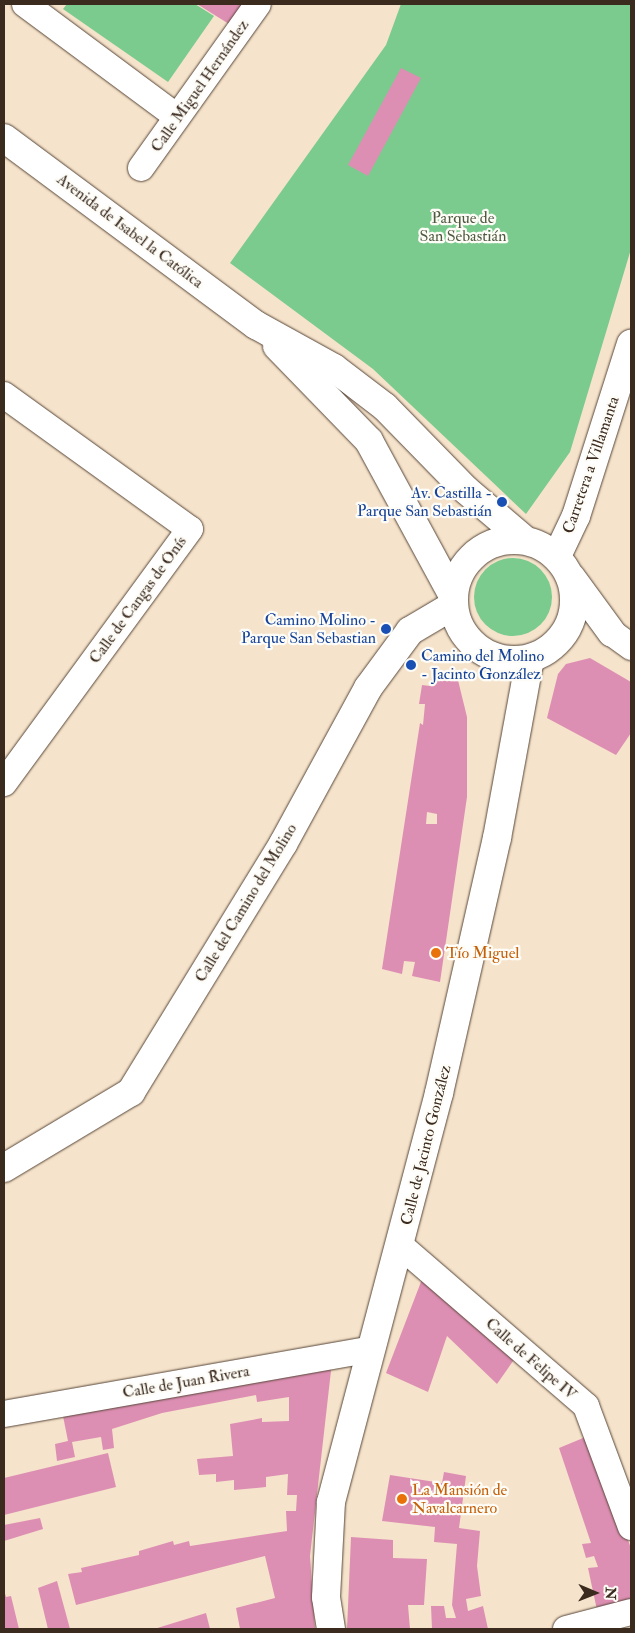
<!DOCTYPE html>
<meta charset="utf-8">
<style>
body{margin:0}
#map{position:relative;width:635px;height:1633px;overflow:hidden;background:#f6e3cb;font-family:"IM FELL Double Pica",serif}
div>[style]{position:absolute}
.green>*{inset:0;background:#7acb8d}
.round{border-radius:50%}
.building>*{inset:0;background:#dd8fb3}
.roads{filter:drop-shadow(0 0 1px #574638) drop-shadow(0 0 1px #574638)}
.street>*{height:26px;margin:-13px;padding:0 13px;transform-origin:13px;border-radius:13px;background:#fff}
.secondary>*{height:28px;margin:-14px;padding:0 14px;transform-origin:14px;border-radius:14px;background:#fff}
.secondary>.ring{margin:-14px;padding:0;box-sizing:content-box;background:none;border:28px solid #fff;border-radius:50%}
.dots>*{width:14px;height:14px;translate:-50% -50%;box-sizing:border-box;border:2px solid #fdfcf7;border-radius:50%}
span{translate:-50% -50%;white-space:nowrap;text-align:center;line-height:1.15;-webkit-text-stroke:4.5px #fdfcf7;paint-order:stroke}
.street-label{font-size:16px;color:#3b2a1e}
.park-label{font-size:16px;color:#4e5a3f}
.transit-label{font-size:16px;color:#164399}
.right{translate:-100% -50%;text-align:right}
.left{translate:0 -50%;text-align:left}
.food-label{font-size:16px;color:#c56008}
.frame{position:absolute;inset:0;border:5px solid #3b2a1e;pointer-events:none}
.north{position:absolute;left:570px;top:1568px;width:50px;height:50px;-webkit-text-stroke:4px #fdfcf7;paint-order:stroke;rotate:91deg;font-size:14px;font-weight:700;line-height:20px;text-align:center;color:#3b2a1e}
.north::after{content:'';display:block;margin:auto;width:18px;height:22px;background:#3b2a1e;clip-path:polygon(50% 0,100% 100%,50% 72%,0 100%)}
</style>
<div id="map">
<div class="green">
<div style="clip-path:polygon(67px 4px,195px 4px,214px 16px,168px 82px,63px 9px)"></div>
<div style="clip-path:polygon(401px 4px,631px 4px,631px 249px,570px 452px,526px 514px,373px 369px,230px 263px,386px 45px)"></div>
<div class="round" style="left:474px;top:558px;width:78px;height:78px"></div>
</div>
<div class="building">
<div style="clip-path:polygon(197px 4px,241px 4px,242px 5px,229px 24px)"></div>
<div style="clip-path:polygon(401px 68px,421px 78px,368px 176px,348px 165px)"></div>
<div style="clip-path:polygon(590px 658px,631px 682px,631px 733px,616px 755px,547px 718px,558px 674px,566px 664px)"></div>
<div style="clip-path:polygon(evenodd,456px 672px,467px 717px,467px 797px,440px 982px,412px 976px,415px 962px,404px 961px,402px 974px,382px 969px,420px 723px,423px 725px,425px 704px,419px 704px,422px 685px,430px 686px,432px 677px,456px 672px,427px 812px,437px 814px,437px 824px,426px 824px,427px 812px)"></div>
<div style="clip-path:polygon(424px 1274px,518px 1354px,497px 1384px,447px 1336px,428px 1392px,386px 1373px)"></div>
<div style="clip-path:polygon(332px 1362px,310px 1556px,315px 1629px,240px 1629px,236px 1608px,275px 1598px,265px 1556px,76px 1605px,68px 1574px,82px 1572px,81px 1568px,139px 1555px,139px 1551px,173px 1541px,174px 1545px,189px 1541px,190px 1546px,287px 1531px,286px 1511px,296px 1511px,297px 1495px,287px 1495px,288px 1474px,266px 1477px,266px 1487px,234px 1490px,234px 1480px,216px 1482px,216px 1474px,199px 1475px,197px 1459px,233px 1456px,230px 1424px,262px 1418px,262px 1422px,289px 1421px,289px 1397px,257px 1402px,256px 1395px,162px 1413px,112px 1429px,114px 1448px,103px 1450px,101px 1437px,72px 1442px,75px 1457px,57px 1461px,55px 1444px,68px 1441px,62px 1411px)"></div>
<div style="clip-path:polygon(588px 1436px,631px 1548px,631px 1603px,597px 1610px,588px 1568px,598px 1567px,594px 1556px,586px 1558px,582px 1544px,591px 1543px,559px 1448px)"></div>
<div style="clip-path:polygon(108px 1453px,116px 1487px,4px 1515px,4px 1478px)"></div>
<div style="clip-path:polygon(444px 1472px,466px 1476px,459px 1528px,480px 1531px,477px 1566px,481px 1596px,466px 1599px,468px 1611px,483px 1606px,488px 1629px,432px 1629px,431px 1606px,444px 1606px,446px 1618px,456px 1618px,452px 1605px,457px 1544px,434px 1542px,435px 1527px,382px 1521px,390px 1475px,442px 1483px)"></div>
<div style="clip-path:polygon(40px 1518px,43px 1529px,4px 1541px,4px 1525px)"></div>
<div style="clip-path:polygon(351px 1537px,393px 1540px,393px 1558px,427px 1559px,424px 1605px,408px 1605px,410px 1629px,347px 1629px)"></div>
<div style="clip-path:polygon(57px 1581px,70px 1629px,48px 1629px,38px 1588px)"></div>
<div style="clip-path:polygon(4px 1590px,6px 1597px,11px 1596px,19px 1629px,4px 1629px)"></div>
<div style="clip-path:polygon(206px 1613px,210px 1629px,154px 1629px)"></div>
</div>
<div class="roads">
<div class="street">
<div style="left:25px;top:4px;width:189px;rotate:36.6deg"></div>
<div style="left:141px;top:168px;width:201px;rotate:-54.5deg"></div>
<div style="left:4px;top:395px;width:229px;rotate:35.8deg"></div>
<div style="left:190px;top:529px;width:315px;rotate:126.2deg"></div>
<div style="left:612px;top:633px;width:24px;rotate:36deg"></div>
<div style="left:402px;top:1247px;width:243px;rotate:40.8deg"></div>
<div style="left:586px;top:1406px;width:129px;rotate:69.6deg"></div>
<div style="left:4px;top:1414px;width:370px;rotate:-10deg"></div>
<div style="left:566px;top:1629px;width:67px;rotate:-14.7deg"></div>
</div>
<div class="secondary">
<div style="left:4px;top:138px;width:314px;rotate:36.6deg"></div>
<div style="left:256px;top:325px;width:89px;rotate:28.9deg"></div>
<div style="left:334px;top:368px;width:64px;rotate:37.4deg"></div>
<div style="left:385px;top:407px;width:116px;rotate:45.7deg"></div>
<div style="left:466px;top:490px;width:77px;rotate:40.3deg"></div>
<div style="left:277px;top:346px;width:132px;rotate:45.9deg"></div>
<div style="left:369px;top:441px;width:176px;rotate:61.5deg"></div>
<div class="ring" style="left:454px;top:540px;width:92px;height:92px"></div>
<div style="left:557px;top:556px;width:44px;rotate:-64.6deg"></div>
<div style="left:576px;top:516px;width:181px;rotate:-72.3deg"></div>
<div style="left:571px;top:577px;width:69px;rotate:53.8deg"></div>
<div style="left:4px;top:1168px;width:148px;rotate:-30.9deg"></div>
<div style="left:131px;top:1092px;width:291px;rotate:-58.5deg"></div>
<div style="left:283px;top:844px;width:178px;rotate:-61.4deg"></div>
<div style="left:368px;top:688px;width:71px;rotate:-53.6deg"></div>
<div style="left:410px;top:631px;width:51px;rotate:-30.6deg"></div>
<div style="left:331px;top:1629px;width:32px;rotate:-99deg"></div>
<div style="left:326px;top:1597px;width:95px;rotate:-87deg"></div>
<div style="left:331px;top:1502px;width:423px;rotate:-75.2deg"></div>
<div style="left:439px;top:1093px;width:262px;rotate:-77.2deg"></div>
<div style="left:497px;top:838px;width:182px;rotate:-79.6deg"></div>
</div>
</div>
<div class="dots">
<div style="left:502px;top:502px;background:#1a4fb4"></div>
<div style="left:386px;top:629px;background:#1a4fb4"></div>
<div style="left:411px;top:665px;background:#1a4fb4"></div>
<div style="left:436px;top:953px;background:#e8710a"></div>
<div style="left:402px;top:1499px;background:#e8710a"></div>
</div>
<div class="street-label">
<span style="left:200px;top:86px;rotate:-55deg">Calle Miguel Hernández</span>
<span style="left:130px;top:231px;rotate:37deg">Avenida de Isabel la Católica</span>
<span style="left:591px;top:465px;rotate:-71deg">Carretera a Villamanta</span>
<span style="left:138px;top:600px;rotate:-54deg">Calle de Cangas de Onís</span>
<span style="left:246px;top:903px;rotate:-59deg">Calle del Camino del Molino</span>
<span style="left:426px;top:1145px;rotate:-76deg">Calle de Jacinto González</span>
<span style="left:531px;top:1359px;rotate:41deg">Calle de Felipe IV</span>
<span style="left:186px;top:1382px;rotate:-10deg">Calle de Juan Rivera</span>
</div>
<div class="park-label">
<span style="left:463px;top:227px">Parque de<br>San Sebastián</span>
</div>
<div class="transit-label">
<span class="right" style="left:492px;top:502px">Av. Castilla -<br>Parque San Sebastián</span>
<span class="right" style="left:376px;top:629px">Camino Molino -<br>Parque San Sebastian</span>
<span class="left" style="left:421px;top:665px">Camino del Molino<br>- Jacinto González</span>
</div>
<div class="food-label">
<span class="left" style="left:446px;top:953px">Tío Miguel</span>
<span class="left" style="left:412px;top:1499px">La Mansión de<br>Navalcarnero</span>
</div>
<div class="frame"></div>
<div class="north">N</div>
</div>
